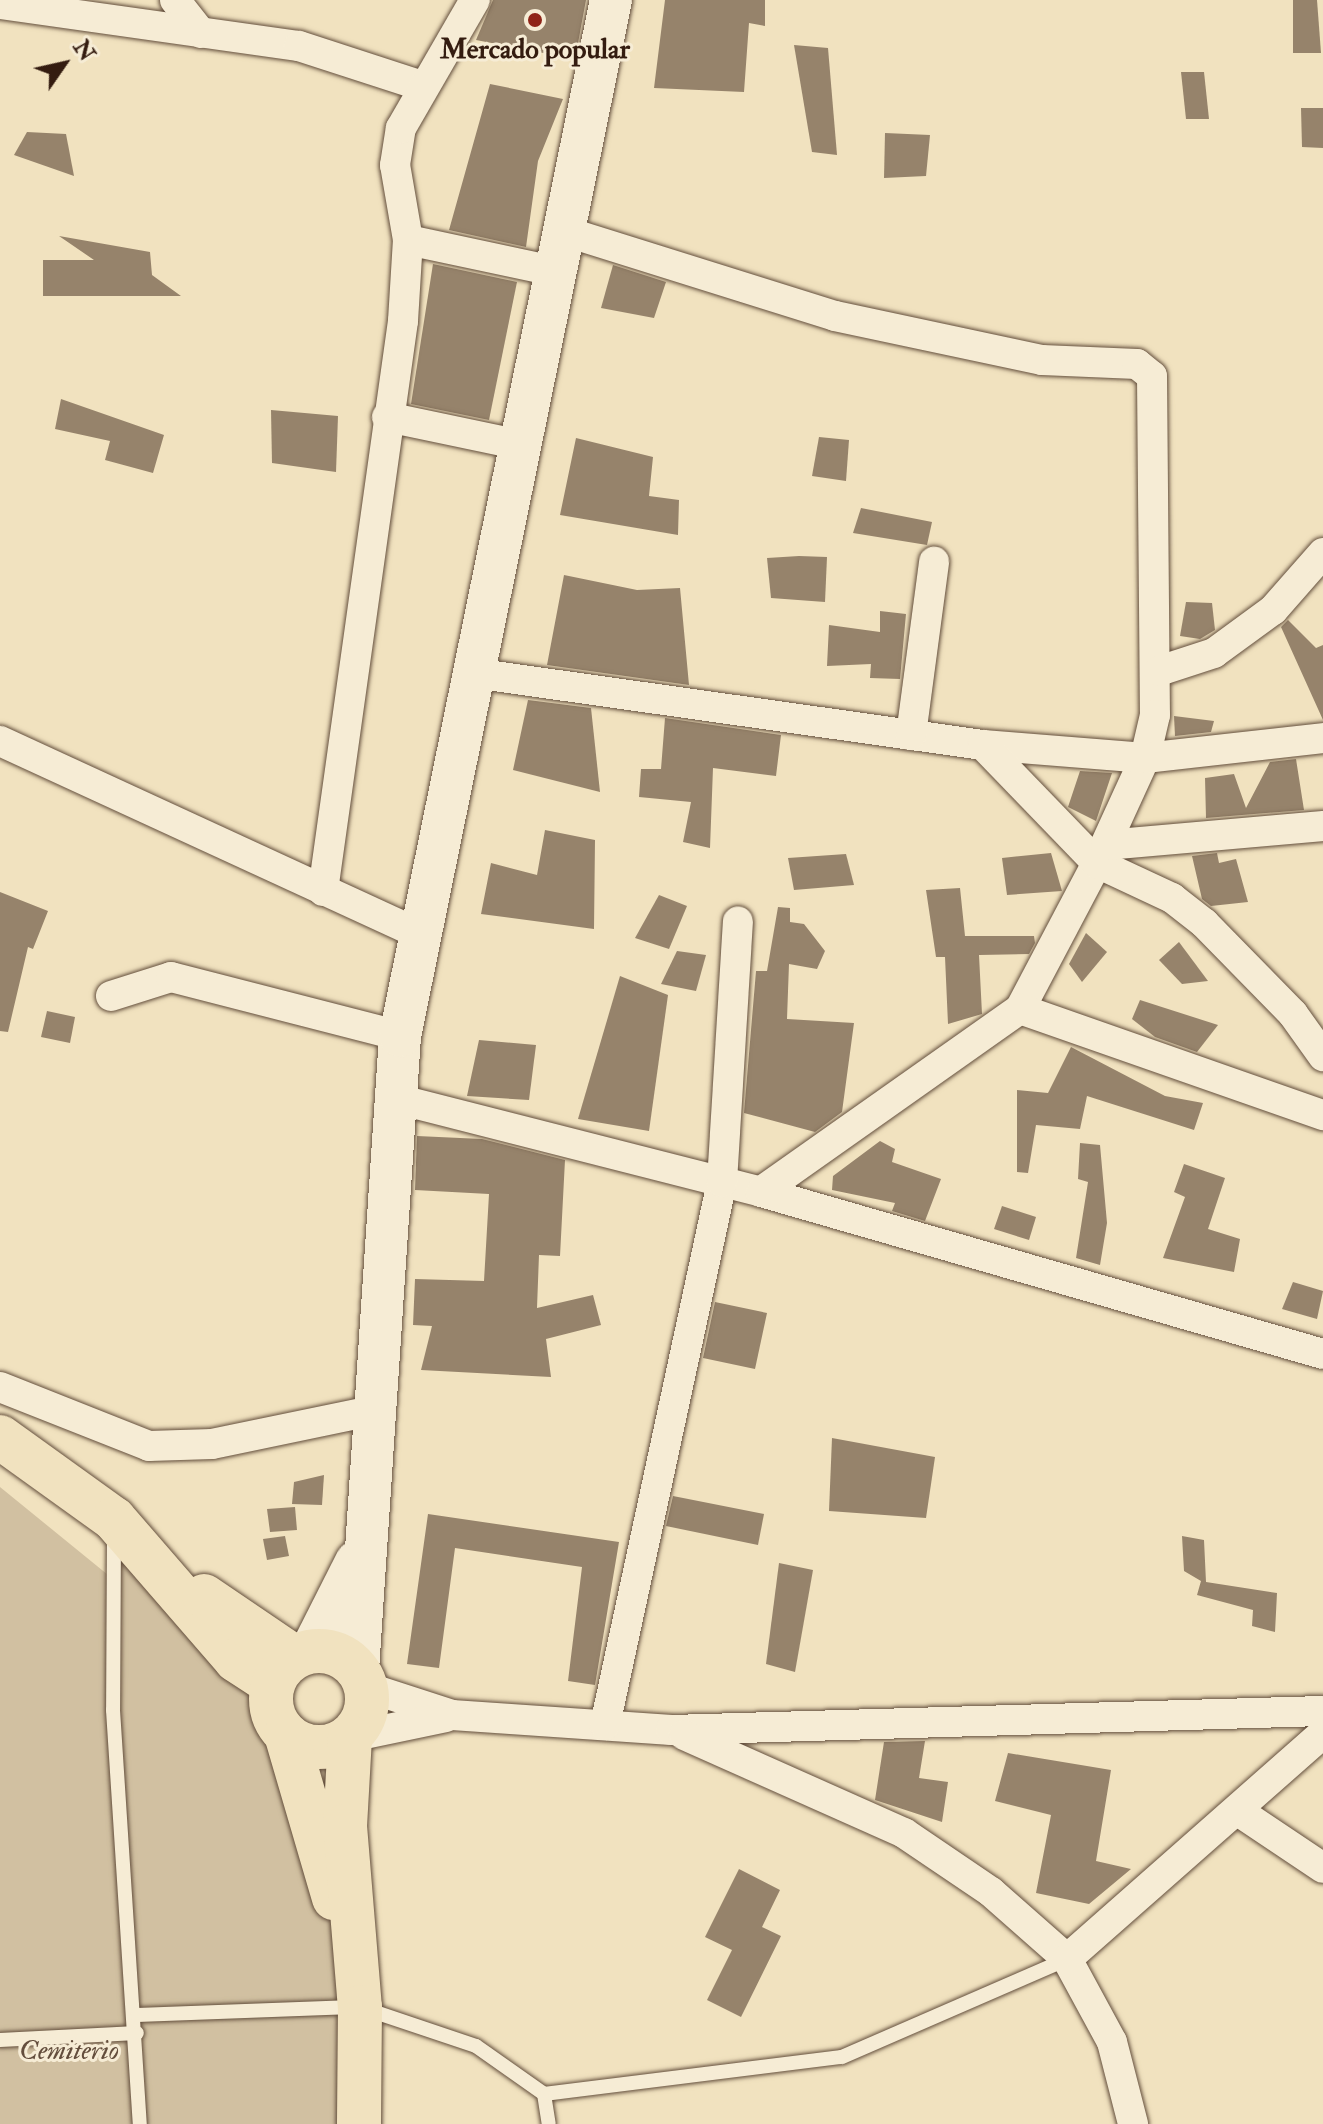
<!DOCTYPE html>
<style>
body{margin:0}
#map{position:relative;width:1323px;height:2124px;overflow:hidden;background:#f1e2bf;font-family:"IM FELL Double Pica",serif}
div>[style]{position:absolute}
.green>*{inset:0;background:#d1c0a1}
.building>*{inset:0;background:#96836b}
.roads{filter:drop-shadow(0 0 2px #634e3c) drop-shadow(0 0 2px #634e3c)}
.lane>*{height:14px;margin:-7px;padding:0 7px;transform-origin:7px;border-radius:7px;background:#f6ecd5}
.street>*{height:30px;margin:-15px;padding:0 15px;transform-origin:15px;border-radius:15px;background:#f6ecd5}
.secondary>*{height:42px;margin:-21px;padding:0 21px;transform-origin:21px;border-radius:21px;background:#f6ecd5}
.primary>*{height:44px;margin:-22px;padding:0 22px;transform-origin:22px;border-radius:22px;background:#f1e2bf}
.primary>.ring{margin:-22px;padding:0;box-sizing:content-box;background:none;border:44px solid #f1e2bf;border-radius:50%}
.dots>*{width:22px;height:22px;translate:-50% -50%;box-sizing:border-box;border:4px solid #f6ecd5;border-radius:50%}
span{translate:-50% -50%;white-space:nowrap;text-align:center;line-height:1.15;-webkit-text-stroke:6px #f6ecd5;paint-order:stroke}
.poi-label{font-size:28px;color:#341c10;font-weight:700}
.park-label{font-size:28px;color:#634d3c;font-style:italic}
.north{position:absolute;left:24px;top:24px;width:80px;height:80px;-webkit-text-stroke:6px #f6ecd5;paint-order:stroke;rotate:56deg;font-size:22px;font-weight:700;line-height:32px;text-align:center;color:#341c10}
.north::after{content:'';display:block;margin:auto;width:28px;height:36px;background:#341c10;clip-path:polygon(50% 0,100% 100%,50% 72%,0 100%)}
</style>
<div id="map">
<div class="green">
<div style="clip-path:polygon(0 1487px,113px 1579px,114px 1519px,271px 1702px,330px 1885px,359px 2124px,0 2124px)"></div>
</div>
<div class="building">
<div style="clip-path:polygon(493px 0,586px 0,575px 59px,476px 40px)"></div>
<div style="clip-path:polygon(665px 0,765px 0,765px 26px,749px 23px,744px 92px,654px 88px)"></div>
<div style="clip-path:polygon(1293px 0,1317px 0,1321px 53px,1293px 53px)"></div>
<div style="clip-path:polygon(794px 45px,828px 48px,837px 155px,812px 152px)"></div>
<div style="clip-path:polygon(1181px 72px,1204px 72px,1209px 119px,1186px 119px)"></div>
<div style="clip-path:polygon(490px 84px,563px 99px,538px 161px,526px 247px,449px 230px)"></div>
<div style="clip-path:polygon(1301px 108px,1323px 108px,1323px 148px,1302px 147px)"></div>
<div style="clip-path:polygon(27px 132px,66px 134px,74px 176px,14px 155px)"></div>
<div style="clip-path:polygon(885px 133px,930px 135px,926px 176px,884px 178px)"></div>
<div style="clip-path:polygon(59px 236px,150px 252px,152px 275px,181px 296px,43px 296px,43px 260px,94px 260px)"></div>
<div style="clip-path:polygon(433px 264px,517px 282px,489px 420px,411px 404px)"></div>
<div style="clip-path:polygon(613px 265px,666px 282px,654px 318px,601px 308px)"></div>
<div style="clip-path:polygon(61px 399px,164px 435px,153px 473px,105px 460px,110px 441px,55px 429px)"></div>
<div style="clip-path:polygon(271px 410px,338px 416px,336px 472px,272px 463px)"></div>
<div style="clip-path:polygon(819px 437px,849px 440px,846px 481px,812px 476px)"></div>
<div style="clip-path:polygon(576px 438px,653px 457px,649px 496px,679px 500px,678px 535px,560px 515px)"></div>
<div style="clip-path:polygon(861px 508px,932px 522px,927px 545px,853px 533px)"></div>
<div style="clip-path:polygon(799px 556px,827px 557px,825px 602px,771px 598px,767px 558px)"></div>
<div style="clip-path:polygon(564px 575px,637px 590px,680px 588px,689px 685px,547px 665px)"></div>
<div style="clip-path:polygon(1186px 602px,1212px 603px,1215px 630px,1200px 639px,1180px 636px)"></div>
<div style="clip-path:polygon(880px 611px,906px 614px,900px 679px,870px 678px,871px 664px,827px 666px,829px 625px,880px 632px)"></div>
<div style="clip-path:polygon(1288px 620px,1316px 648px,1323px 645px,1323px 720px,1281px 627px)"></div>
<div style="clip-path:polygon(528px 700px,591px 708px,600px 792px,513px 770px)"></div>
<div style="clip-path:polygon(1174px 716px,1214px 721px,1211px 732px,1175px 736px)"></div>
<div style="clip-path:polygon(665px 718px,781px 735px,776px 776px,713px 768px,710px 848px,683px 842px,691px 802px,639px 797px,641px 769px,661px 769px)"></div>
<div style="clip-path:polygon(1296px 759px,1304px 810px,1206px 818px,1205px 778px,1234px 774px,1246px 808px,1270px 762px)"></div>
<div style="clip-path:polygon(1080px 771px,1112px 773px,1096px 821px,1068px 807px)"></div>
<div style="clip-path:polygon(545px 830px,595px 840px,594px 929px,481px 914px,491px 863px,537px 875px)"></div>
<div style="clip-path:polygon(1051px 853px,1062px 891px,1007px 895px,1002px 858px)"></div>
<div style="clip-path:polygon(1217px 853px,1219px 863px,1236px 859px,1248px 902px,1211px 906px,1202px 899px,1192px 856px)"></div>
<div style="clip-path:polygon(846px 854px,854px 885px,794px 890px,788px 858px)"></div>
<div style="clip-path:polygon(960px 888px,965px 936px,1034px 936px,1035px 943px,1029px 954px,979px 955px,982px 1014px,948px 1024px,945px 957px,936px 957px,926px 890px)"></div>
<div style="clip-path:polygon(0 892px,48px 911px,33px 949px,28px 947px,8px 1032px,0 1031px)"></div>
<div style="clip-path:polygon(659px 895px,687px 906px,669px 949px,635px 938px)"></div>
<div style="clip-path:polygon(778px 907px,790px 908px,790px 922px,804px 924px,825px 951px,817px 969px,789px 964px,787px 1019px,854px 1023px,842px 1112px,815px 1132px,744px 1113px,756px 971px,767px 971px)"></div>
<div style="clip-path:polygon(1086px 933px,1107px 952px,1082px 982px,1069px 964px)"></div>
<div style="clip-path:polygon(1179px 942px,1208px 981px,1182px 984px,1159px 960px)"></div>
<div style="clip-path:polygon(677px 951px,706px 955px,696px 991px,661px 984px)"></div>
<div style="clip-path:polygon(620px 976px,668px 995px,649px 1131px,578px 1119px)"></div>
<div style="clip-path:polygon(1140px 1000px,1218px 1025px,1197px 1052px,1155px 1037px,1132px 1019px)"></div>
<div style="clip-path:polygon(47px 1011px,75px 1017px,70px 1043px,41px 1037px)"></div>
<div style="clip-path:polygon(479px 1040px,536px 1045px,529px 1100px,467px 1096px)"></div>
<div style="clip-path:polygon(1071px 1047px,1165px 1096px,1203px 1103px,1194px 1130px,1087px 1096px,1080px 1129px,1036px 1125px,1028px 1173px,1017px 1172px,1017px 1090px,1048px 1093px)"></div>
<div style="clip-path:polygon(417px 1136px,482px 1139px,565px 1160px,560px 1256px,539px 1255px,537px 1308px,593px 1295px,601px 1325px,546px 1339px,551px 1377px,421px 1370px,432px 1326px,413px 1325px,415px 1279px,484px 1281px,489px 1194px,415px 1190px)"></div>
<div style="clip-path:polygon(880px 1141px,895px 1149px,892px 1162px,941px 1179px,925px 1221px,892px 1211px,895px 1203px,832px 1190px,833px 1176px)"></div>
<div style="clip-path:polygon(1080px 1143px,1100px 1145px,1107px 1223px,1100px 1265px,1076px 1258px,1088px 1182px,1078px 1179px)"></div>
<div style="clip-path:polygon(1184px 1164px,1225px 1178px,1208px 1229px,1240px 1239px,1234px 1272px,1163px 1258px,1185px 1197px,1174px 1192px)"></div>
<div style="clip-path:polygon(1002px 1206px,1036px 1217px,1029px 1240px,994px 1229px)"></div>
<div style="clip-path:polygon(1293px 1282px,1323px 1291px,1317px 1319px,1282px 1309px)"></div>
<div style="clip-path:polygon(715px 1302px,767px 1313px,755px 1369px,703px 1358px)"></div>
<div style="clip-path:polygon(832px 1438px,935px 1457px,926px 1518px,829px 1511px)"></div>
<div style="clip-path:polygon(324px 1475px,322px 1505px,292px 1504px,294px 1482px)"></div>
<div style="clip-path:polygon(673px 1496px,764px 1514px,758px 1545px,666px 1526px)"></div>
<div style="clip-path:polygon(295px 1507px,297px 1530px,270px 1532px,267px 1509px)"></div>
<div style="clip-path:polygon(428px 1514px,619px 1542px,595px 1685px,568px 1681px,582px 1567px,455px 1548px,439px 1668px,407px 1664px)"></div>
<div style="clip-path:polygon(285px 1536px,289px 1556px,267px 1560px,263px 1539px)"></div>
<div style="clip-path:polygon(1182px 1536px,1204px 1540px,1206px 1582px,1277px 1593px,1275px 1632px,1252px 1626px,1253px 1610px,1197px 1595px,1201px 1581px,1184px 1571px)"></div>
<div style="clip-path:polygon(779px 1563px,813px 1570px,795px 1672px,766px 1664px)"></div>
<div style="clip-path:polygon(925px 1741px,919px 1778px,948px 1782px,942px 1822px,875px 1800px,884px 1742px)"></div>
<div style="clip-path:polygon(1008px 1753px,1111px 1770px,1096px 1861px,1131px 1869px,1089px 1904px,1036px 1893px,1051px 1815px,995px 1801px)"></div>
<div style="clip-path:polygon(739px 1869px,780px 1890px,762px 1927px,781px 1936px,741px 2017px,707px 2000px,732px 1950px,705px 1937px)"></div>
</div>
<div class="roads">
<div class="lane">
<div style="left:114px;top:1536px;width:174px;rotate:90.3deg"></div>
<div style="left:113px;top:1710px;width:415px;rotate:86.3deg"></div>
<div style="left:137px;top:2015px;width:223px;rotate:-2.1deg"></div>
<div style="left:360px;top:2007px;width:122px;rotate:18.6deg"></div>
<div style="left:476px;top:2046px;width:83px;rotate:35.2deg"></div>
<div style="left:544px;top:2094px;width:300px;rotate:-7.1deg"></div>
<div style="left:842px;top:2057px;width:245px;rotate:-23.5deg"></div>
<div style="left:0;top:2040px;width:137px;rotate:-2.9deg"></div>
<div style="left:544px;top:2094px;width:30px;rotate:81deg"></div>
</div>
<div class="street">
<div style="left:175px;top:0;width:42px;rotate:51.8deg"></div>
<div style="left:0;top:4px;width:302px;rotate:8deg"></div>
<div style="left:299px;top:46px;width:129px;rotate:18deg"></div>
<div style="left:567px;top:232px;width:281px;rotate:17.4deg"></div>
<div style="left:835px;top:316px;width:212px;rotate:12deg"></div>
<div style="left:1042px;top:360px;width:95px;rotate:2.4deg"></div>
<div style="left:1137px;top:364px;width:19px;rotate:39deg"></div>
<div style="left:1152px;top:376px;width:339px;rotate:89.5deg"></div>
<div style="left:1155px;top:715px;width:44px;rotate:103.1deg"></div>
<div style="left:1145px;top:758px;width:115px;rotate:114.6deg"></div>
<div style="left:1097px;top:863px;width:165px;rotate:117.8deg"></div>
<div style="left:1020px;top:1009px;width:317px;rotate:144.8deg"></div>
<div style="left:408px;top:240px;width:153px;rotate:12deg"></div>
<div style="left:387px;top:417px;width:137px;rotate:11.8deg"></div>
<div style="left:1159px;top:671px;width:58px;rotate:-18.1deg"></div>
<div style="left:1214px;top:653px;width:73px;rotate:-36.1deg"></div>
<div style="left:1273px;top:610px;width:76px;rotate:-48.7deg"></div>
<div style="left:473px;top:673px;width:515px;rotate:8.04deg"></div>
<div style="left:983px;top:745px;width:163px;rotate:4.6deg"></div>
<div style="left:1145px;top:758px;width:179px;rotate:-6.4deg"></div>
<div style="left:911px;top:735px;width:175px;rotate:-82.4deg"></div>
<div style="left:0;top:741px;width:459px;rotate:24.7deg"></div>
<div style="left:983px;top:745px;width:164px;rotate:46deg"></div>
<div style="left:1097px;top:863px;width:83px;rotate:25deg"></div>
<div style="left:1172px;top:898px;width:41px;rotate:38deg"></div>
<div style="left:1204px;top:923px;width:127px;rotate:45.6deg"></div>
<div style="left:1293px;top:1014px;width:52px;rotate:54.5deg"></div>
<div style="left:1106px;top:845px;width:218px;rotate:-5deg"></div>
<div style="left:323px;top:891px;width:576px;rotate:-82.01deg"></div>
<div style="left:403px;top:321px;width:81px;rotate:-86.5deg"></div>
<div style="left:408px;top:240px;width:76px;rotate:-99.8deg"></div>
<div style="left:395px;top:165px;width:37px;rotate:-81deg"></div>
<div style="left:401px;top:128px;width:148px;rotate:-60deg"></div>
<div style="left:111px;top:996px;width:63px;rotate:-17.6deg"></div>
<div style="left:171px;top:977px;width:236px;rotate:14.4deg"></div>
<div style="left:1020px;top:1009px;width:321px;rotate:19.3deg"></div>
<div style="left:393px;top:1098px;width:380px;rotate:14.3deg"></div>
<div style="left:761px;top:1192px;width:585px;rotate:16.08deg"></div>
<div style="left:0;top:1387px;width:160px;rotate:21.6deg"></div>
<div style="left:149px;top:1446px;width:63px;rotate:-1.8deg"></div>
<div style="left:212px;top:1444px;width:162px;rotate:-11.7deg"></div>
<div style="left:366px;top:1687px;width:90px;rotate:18deg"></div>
<div style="left:452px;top:1715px;width:220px;rotate:3.9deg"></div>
<div style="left:671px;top:1730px;width:652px;rotate:-1.67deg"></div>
<div style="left:605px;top:1725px;width:555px;rotate:-77.84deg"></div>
<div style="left:722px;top:1182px;width:261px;rotate:-86.5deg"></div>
<div style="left:684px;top:1735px;width:241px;rotate:24deg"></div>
<div style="left:904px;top:1833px;width:105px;rotate:34.1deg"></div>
<div style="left:991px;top:1892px;width:101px;rotate:41.4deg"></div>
<div style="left:1067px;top:1959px;width:94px;rotate:61.5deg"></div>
<div style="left:1112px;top:2042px;width:85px;rotate:75.6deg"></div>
<div style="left:350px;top:1737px;width:98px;rotate:-11.8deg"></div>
<div style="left:1238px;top:1811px;width:102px;rotate:33.8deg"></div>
<div style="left:1067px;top:1959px;width:341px;rotate:-41.4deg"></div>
</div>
<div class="secondary">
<div style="left:311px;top:1651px;width:100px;rotate:-63.2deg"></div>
<div style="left:358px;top:1670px;width:635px;rotate:-86.21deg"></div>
<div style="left:400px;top:1036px;width:1057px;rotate:-78.49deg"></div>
</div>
<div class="primary">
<div style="left:0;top:1437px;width:140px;rotate:35.7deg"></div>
<div style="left:114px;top:1519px;width:186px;rotate:49.1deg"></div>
<div style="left:236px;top:1660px;width:44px;rotate:33deg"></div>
<div style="left:204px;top:1596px;width:109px;rotate:34.1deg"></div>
<div class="ring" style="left:271px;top:1651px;width:52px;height:52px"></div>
<div style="left:286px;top:1734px;width:171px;rotate:73.7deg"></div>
<div style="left:350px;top:1737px;width:89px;rotate:93.2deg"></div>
<div style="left:345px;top:1826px;width:182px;rotate:85.3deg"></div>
<div style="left:360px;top:2007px;width:117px;rotate:90.5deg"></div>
</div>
</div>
<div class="dots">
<div style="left:535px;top:20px;background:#8f2418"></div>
</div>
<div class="poi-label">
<span style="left:535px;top:50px">Mercado popular</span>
</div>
<div class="park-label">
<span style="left:69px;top:2051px">Cemiterio</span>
</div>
<div class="north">N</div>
</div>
